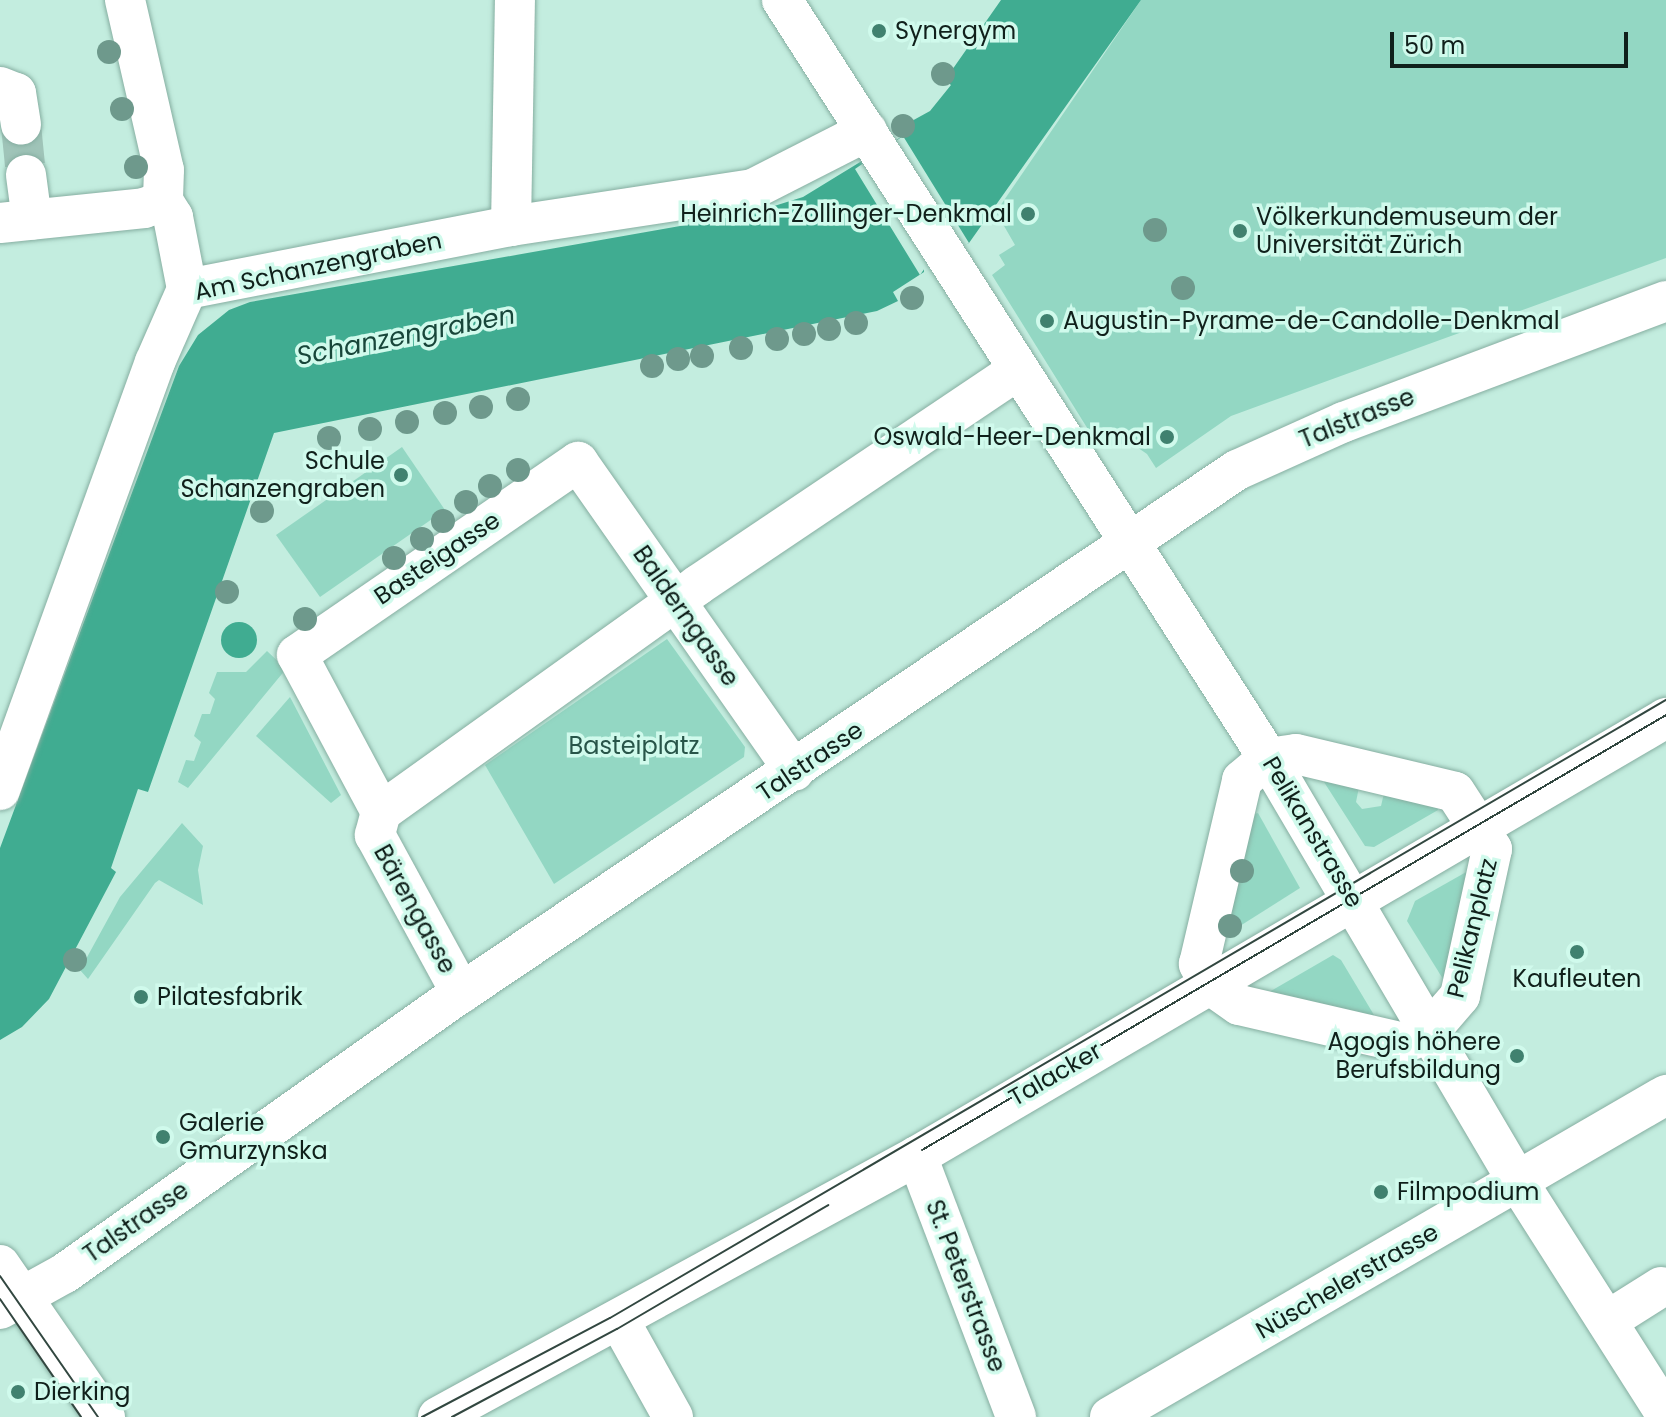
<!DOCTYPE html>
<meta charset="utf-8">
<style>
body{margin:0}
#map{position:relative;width:1666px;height:1417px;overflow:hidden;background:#c3eddf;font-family:Poppins,sans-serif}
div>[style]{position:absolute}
.green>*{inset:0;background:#93d7c3}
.water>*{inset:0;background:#40ac91}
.round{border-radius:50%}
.pier>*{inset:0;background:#c3eddf}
.minor-tunnel>*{height:40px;margin-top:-20px;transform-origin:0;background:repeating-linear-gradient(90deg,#9fc4b8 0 40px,transparent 0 60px)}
.roads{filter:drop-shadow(0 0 2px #86aea1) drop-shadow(0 0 2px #86aea1)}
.minor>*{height:40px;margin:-20px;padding:0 20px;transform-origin:20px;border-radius:20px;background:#fff}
.tram>*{height:2px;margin:-1px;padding:0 1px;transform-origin:1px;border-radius:1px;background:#324740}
.trees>*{width:24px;height:24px;margin:-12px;border-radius:50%;background:#6e998c}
.dots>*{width:22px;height:22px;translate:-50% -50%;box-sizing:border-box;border:4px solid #d0faec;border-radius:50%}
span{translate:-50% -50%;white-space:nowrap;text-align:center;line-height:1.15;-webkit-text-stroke:7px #d0faec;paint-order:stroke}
.poi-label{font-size:24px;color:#10201b}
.left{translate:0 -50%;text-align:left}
.right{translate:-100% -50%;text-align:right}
.street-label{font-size:24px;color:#10201b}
.park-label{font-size:24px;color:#285549}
.water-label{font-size:26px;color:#18463a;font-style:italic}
.scale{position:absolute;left:1390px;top:32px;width:238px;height:36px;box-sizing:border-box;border:4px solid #10201b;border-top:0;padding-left:10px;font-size:24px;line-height:28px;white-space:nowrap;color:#10201b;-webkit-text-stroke:6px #d0faec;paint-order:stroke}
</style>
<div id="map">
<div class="green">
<div style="clip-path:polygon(1141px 0,1666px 0,1666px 258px,1231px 416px,1156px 468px,1147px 454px,1131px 443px,1099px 447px,992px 275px,1005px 265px,999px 255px,1015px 245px,996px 212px)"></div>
<div style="clip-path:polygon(402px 447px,445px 510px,320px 597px,276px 535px)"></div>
<div style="clip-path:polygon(667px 639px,745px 747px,744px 757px,554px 884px,485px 765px)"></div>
<div style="clip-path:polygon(267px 651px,286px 669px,188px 788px,178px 782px,186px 760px,194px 761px,201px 742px,194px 736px,202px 714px,210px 714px,215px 699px,209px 693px,217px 672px,246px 672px)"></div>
<div style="clip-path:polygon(290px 697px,341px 795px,331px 803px,256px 736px)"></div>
<div style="clip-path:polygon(1326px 774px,1360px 782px,1356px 802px,1362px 809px,1381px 806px,1385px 789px,1440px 803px,1438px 810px,1374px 847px,1365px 846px,1324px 782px)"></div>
<div style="clip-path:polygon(1258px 813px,1300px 888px,1232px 931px,1225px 929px,1251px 815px)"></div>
<div style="clip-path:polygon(182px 823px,203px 846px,198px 870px,203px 905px,159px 880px,155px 883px,88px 979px,80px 970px,120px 897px)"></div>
<div style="clip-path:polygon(1468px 871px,1450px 978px,1443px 979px,1407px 921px,1415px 901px)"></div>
<div style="clip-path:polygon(1333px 955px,1341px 960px,1377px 1020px,1269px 992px)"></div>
</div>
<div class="water">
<div style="clip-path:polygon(1001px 0,1141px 0,969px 243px,924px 262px,924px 272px,893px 292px,898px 301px,877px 311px,274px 433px,148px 792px,138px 789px,111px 868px,116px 872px,49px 999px,22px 1027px,0 1040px,0 848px,179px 366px,198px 335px,229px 310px,250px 302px,748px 214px,803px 197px,914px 129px,910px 122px,930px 111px,951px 85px,945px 80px)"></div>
<div class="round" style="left:221px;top:622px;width:36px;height:36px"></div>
</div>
<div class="pier">
<div style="clip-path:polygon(903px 136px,969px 243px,927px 265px,920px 275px,855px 169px)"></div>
</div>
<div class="minor-tunnel">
<div style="left:21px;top:125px;width:50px;rotate:84.3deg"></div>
</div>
<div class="roads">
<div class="minor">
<div style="left:125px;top:0;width:174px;rotate:77.1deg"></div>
<div style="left:164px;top:170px;width:31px;rotate:92deg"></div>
<div style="left:163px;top:201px;width:19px;rotate:58deg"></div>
<div style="left:173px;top:217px;width:73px;rotate:79deg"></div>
<div style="left:782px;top:0;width:900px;rotate:57.33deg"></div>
<div style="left:1268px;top:758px;width:492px;rotate:59.5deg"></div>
<div style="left:1518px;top:1182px;width:275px;rotate:57.5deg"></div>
<div style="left:0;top:87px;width:17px;rotate:21deg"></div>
<div style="left:16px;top:93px;width:32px;rotate:81deg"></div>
<div style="left:26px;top:175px;width:45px;rotate:82.4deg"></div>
<div style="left:0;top:223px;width:145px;rotate:-5.9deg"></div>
<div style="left:144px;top:208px;width:20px;rotate:-20deg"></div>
<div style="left:511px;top:226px;width:226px;rotate:-89deg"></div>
<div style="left:187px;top:289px;width:330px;rotate:-11deg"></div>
<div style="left:511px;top:226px;width:245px;rotate:-8.7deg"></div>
<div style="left:753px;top:189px;width:128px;rotate:-27deg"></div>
<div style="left:1296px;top:754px;width:163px;rotate:13.4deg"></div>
<div style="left:1455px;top:792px;width:68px;rotate:57deg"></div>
<div style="left:1492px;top:849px;width:150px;rotate:102.3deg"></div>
<div style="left:1460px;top:996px;width:49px;rotate:130.9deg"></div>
<div style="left:1428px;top:1033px;width:26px;rotate:157deg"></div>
<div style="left:1404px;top:1043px;width:169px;rotate:-167deg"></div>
<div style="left:1239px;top:1005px;width:35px;rotate:-145deg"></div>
<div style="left:1210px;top:985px;width:24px;rotate:-118deg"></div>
<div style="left:1199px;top:964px;width:189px;rotate:-76.8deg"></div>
<div style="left:1242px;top:780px;width:34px;rotate:-40deg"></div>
<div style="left:1268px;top:758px;width:28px;rotate:-8deg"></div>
<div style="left:0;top:790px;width:455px;rotate:-70.1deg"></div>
<div style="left:155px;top:362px;width:80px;rotate:-66.3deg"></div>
<div style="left:381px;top:812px;width:178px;rotate:-118.1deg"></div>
<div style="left:297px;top:655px;width:341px;rotate:-34.5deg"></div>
<div style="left:578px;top:462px;width:377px;rotate:55deg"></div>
<div style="left:381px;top:812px;width:390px;rotate:-35.6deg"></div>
<div style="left:698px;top:585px;width:383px;rotate:-33.9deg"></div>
<div style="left:381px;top:812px;width:24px;rotate:105deg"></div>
<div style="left:375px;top:835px;width:180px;rotate:61.4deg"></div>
<div style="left:917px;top:1156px;width:279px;rotate:69.2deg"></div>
<div style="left:0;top:1265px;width:185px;rotate:55.4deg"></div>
<div style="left:0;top:1309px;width:74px;rotate:-29deg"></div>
<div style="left:65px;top:1273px;width:485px;rotate:-35.3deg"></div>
<div style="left:461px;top:993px;width:936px;rotate:-33.98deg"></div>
<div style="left:1237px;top:470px;width:117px;rotate:-24.2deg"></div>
<div style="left:1344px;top:422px;width:344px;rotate:-20.6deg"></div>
<div style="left:619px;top:1320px;width:111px;rotate:60.9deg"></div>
<div style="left:1607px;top:1321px;width:64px;rotate:-32.2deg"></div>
<div style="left:438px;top:1417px;width:545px;rotate:-28.59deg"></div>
<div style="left:917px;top:1156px;width:868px;rotate:-30.32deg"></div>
<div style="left:1110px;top:1417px;width:643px;rotate:-30.08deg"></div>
</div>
</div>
<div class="tram">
<div style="left:922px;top:1150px;width:862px;rotate:-30.31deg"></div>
<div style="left:0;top:1276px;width:172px;rotate:55.2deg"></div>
<div style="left:0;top:1299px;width:143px;rotate:55.5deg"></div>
<div style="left:422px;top:1417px;width:212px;rotate:-27.8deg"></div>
<div style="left:610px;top:1318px;width:1224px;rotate:-30.34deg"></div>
<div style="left:452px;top:1417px;width:187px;rotate:-28.1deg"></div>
<div style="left:617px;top:1329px;width:245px;rotate:-30.4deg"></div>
</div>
<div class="trees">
<div style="left:109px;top:52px"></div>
<div style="left:943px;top:74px"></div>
<div style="left:122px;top:109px"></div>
<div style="left:903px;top:126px"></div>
<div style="left:136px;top:167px"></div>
<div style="left:1155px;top:230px"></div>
<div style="left:1183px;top:288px"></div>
<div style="left:912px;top:298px"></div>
<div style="left:856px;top:323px"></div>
<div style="left:829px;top:329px"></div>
<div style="left:804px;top:334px"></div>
<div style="left:777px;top:339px"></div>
<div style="left:741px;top:348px"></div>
<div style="left:702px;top:356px"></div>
<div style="left:678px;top:359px"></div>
<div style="left:652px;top:366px"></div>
<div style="left:518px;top:399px"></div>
<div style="left:481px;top:407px"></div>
<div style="left:445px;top:413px"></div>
<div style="left:407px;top:422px"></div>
<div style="left:370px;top:429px"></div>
<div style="left:329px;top:438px"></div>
<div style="left:518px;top:470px"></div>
<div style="left:490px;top:486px"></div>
<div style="left:466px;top:502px"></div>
<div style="left:262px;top:511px"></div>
<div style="left:443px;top:521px"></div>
<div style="left:422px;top:539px"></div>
<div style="left:394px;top:558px"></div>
<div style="left:227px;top:592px"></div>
<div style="left:305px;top:619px"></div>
<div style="left:1242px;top:871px"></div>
<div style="left:1230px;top:926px"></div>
<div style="left:75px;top:960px"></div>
</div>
<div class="dots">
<div style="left:879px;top:31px;background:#40816f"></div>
<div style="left:1028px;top:214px;background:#40816f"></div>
<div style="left:1240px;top:231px;background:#40816f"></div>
<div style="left:1047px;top:321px;background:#40816f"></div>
<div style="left:1167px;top:437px;background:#40816f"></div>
<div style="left:401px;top:475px;background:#40816f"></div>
<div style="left:1577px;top:952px;background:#40816f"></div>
<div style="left:141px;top:997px;background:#40816f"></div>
<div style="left:1517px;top:1056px;background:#40816f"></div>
<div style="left:163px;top:1137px;background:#40816f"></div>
<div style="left:1381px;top:1192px;background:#40816f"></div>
<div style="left:18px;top:1392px;background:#40816f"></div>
</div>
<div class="poi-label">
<span class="left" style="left:895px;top:31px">Synergym</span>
<span class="right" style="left:1012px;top:214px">Heinrich-Zollinger-Denkmal</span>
<span class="left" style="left:1256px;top:231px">Völkerkundemuseum der<br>Universität Zürich</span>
<span class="left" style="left:1063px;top:321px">Augustin-Pyrame-de-Candolle-Denkmal</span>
<span class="right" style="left:1151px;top:437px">Oswald-Heer-Denkmal</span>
<span class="right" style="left:385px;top:475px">Schule<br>Schanzengraben</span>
<span style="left:1577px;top:979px">Kaufleuten</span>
<span class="left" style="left:157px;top:997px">Pilatesfabrik</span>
<span class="right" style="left:1501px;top:1056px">Agogis höhere<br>Berufsbildung</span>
<span class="left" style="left:179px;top:1137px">Galerie<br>Gmurzynska</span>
<span class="left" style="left:1397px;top:1192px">Filmpodium</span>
<span class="left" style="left:34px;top:1392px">Dierking</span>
</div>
<div class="street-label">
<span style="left:318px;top:266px;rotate:-12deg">Am Schanzengraben</span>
<span style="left:1357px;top:418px;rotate:-22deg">Talstrasse</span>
<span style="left:437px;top:558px;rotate:-34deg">Basteigasse</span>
<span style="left:686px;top:616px;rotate:55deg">Balderngasse</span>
<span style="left:810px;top:761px;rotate:-34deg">Talstrasse</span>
<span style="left:1313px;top:832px;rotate:59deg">Pelikanstrasse</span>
<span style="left:415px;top:909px;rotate:61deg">Bärengasse</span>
<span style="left:1472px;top:928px;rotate:-76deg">Pelikanplatz</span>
<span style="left:1055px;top:1074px;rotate:-30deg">Talacker</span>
<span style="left:136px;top:1222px;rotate:-35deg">Talstrasse</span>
<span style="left:1347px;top:1281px;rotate:-30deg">Nüschelerstrasse</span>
<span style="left:966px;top:1286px;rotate:69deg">St. Peterstrasse</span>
</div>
<div class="park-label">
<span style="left:634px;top:746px">Basteiplatz</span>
</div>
<div class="water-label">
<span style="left:406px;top:336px;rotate:-11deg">Schanzengraben</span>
</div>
<div class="scale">50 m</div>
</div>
